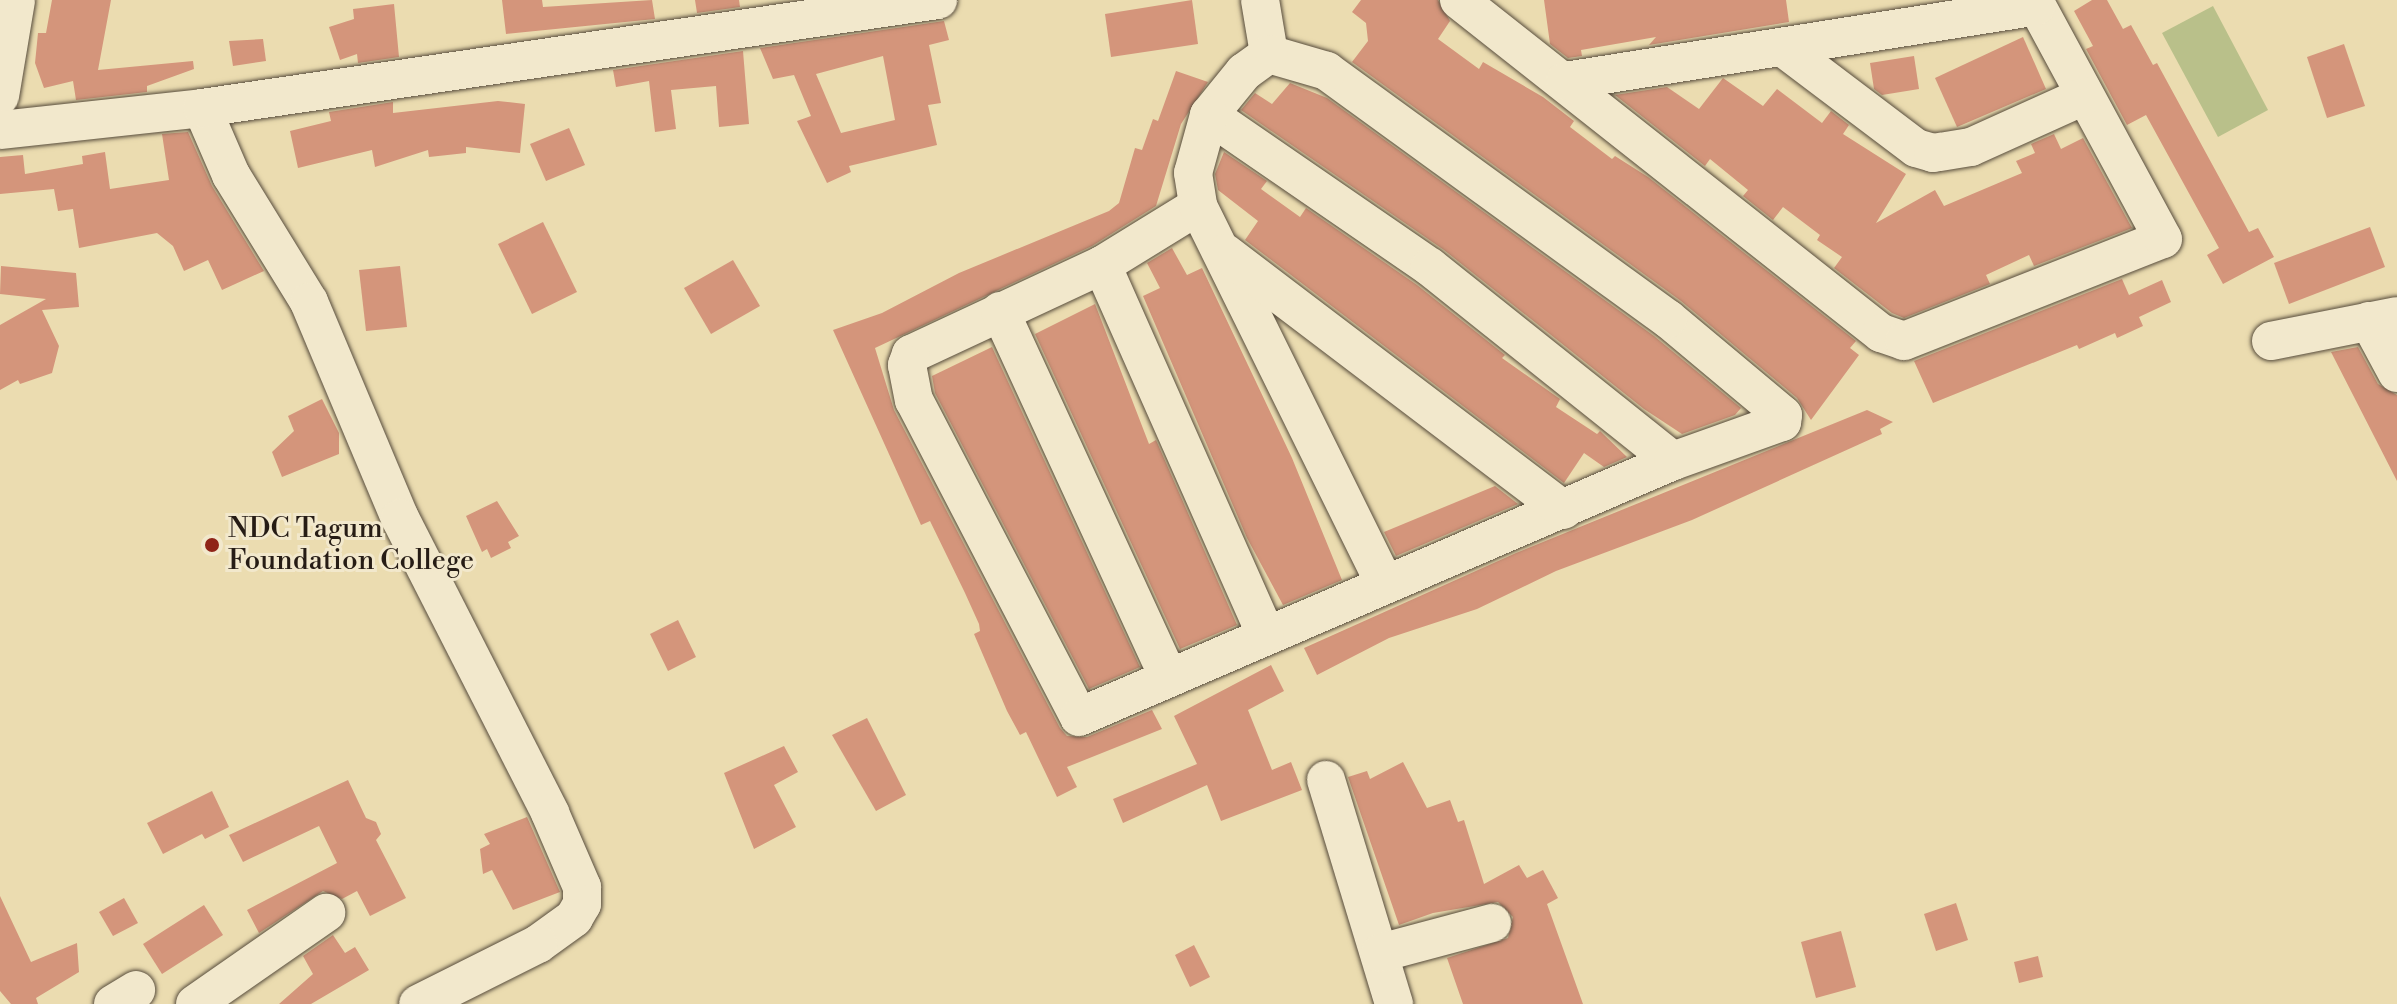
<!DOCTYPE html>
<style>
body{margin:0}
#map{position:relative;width:2397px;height:1004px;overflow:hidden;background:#ebdcb0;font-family:"Libre Bodoni",serif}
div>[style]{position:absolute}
.green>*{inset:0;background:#b9c08a}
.building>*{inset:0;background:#d4957b}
.roads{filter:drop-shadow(0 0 2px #574c3c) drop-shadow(0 0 2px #574c3c)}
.minor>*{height:38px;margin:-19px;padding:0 19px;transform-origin:19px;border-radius:19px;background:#f2e8cc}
.dots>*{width:22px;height:22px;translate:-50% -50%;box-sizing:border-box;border:4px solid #f2e8cc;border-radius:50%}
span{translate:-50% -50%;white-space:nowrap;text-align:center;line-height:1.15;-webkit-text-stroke:6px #f2e8cc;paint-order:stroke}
.poi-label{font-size:28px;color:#261c15}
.left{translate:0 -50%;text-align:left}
</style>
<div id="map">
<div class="green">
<div style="clip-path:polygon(2213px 6px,2268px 110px,2218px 137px,2162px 33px)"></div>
</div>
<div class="building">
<div style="clip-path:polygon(52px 0,111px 0,98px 70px,193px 61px,194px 69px,147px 86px,147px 92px,76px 100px,73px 81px,44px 88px,35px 63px,38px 33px,46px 33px)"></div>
<div style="clip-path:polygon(502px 0,542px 0,543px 7px,652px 0,655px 19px,506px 34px)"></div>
<div style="clip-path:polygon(695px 0,739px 0,740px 7px,697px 13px)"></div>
<div style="clip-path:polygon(1192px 0,1198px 44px,1111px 57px,1105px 14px)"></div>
<div style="clip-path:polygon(1361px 0,1438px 0,1450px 21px,1438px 39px,1479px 69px,1483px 62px,1543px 97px,1574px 121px,1570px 127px,1612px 159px,1615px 156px,1648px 177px,1856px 341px,1850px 348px,1859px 355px,1811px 420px,1797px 398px,1681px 301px,1352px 62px,1368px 41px,1366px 23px,1352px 12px)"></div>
<div style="clip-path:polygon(1544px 0,1786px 0,1789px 22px,1649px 45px,1656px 37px,1581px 50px,1582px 56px,1568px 58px,1550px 44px)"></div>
<div style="clip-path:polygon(2092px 0,2107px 0,2123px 29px,2131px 25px,2153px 65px,2157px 63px,2249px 232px,2258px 228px,2274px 257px,2223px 284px,2207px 255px,2219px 248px,2146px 115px,2127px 125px,2086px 49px,2093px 46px,2074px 11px)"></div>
<div style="clip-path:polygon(394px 4px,399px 57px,358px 63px,357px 54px,340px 60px,329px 27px,354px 19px,353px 9px)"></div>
<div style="clip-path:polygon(evenodd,944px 21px,949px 40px,929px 45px,941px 103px,928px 105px,937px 145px,849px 166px,851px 172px,827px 183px,797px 121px,811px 116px,794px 75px,773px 79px,760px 48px,944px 21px,883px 56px,895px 120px,841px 133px,816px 74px,883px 56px)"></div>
<div style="clip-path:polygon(2023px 37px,2046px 89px,1957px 127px,1935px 78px)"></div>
<div style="clip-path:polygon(263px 39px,266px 61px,233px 66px,229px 41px)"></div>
<div style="clip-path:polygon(2344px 44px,2365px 106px,2327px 118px,2307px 57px)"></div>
<div style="clip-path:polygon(743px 51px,749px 124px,719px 127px,716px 86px,671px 90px,676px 129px,655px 132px,649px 81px,616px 87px,613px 70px)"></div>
<div style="clip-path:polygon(1914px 56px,1919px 89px,1882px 95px,1874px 89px,1870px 63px)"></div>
<div style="clip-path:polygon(1176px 71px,1208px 82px,1181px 124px,1156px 206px,1092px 246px,875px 348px,894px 410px,1060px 728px,1067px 736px,1087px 737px,1152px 710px,1162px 729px,1067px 767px,1077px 787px,1057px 797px,1026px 732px,1020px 735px,1007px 711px,974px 634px,980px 631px,979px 624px,965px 593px,930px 521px,921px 525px,833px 330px,882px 313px,959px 273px,1109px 211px,1119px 203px,1135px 148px,1142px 150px,1153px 119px,1158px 121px)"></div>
<div style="clip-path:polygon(1723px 78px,1763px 106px,1777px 89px,1822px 123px,1831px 111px,1849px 125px,1843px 134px,1906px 174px,1876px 223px,1935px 190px,1944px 206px,2022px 173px,2016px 161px,2035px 153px,2031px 144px,2054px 134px,2061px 149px,2083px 138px,2132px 228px,2034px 266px,2029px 255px,1986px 275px,1990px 284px,1904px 318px,1892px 313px,1834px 268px,1842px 257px,1817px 240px,1820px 235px,1783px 207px,1773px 220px,1743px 196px,1748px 190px,1710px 159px,1705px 166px,1615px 95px,1667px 87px,1699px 109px)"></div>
<div style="clip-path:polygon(1290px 83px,1327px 98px,1654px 336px,1741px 408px,1735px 415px,1682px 434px,1644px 409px,1444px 250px,1241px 110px,1255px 93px,1272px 104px)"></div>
<div style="clip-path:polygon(498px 101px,525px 104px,520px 153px,466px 147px,466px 153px,429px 157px,428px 150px,375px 167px,372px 150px,298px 168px,290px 131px,331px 121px,329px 112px,393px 102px,393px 113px)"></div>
<div style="clip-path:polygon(569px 128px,585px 165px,546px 181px,530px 144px)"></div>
<div style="clip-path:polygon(188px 132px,212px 186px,264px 271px,222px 290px,208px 260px,184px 271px,173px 246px,157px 233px,79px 248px,73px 209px,58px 211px,54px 189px,0 194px,0 157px,23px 155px,25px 174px,83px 164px,82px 156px,105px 152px,110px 189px,169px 180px,162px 134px)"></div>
<div style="clip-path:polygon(1224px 152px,1267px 181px,1261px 189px,1300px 217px,1306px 208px,1417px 285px,1505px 355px,1502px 358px,1560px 399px,1556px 407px,1597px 434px,1600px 431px,1627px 457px,1604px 467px,1584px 453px,1564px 483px,1245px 240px,1258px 221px,1218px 190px,1215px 174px)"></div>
<div style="clip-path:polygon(543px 222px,577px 292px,532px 314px,498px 244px)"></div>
<div style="clip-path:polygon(2370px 227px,2385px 267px,2289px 304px,2274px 263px)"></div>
<div style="clip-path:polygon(1172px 248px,1187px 275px,1202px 268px,1292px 458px,1342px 580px,1283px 605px,1247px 538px,1143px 296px,1160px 288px,1147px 263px)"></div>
<div style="clip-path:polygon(733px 260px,760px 306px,711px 334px,684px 288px)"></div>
<div style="clip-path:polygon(1px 266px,76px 273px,79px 307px,42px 310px,59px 346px,52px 373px,20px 384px,18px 380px,0 390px,0 325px,46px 299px,0 294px)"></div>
<div style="clip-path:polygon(400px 266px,407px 327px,366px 331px,359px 270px)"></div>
<div style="clip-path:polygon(2122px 279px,2129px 295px,2162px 280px,2171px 302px,2139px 317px,2143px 326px,2117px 338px,2115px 333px,2079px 349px,2077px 345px,1933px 403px,1914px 361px)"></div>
<div style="clip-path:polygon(1095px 304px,1149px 444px,1156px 440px,1237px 625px,1180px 649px,1035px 334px)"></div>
<div style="clip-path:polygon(992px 347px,1140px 667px,1089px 689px,935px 393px,932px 376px)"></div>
<div style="clip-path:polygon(2358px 347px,2378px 384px,2397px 395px,2397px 481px,2331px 352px)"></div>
<div style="clip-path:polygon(322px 399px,339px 433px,339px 454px,282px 477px,272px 452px,294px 431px,288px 416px)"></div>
<div style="clip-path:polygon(1867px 410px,1893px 422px,1880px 429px,1882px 434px,1692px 520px,1556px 571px,1477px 609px,1389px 638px,1317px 675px,1304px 648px,1516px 553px)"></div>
<div style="clip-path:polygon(1495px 486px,1518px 504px,1396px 556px,1384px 532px)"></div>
<div style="clip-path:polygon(497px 501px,519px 536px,508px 542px,511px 548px,491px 558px,487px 549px,482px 552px,466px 516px)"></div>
<div style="clip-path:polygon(678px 620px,696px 657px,668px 671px,650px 634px)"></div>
<div style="clip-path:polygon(1271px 665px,1284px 691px,1248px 710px,1272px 770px,1291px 762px,1302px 790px,1221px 821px,1207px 785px,1123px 823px,1113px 799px,1197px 764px,1174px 716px)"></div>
<div style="clip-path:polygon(867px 718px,906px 795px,876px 811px,832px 735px)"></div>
<div style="clip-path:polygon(784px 746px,798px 772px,774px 785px,796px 827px,754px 849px,724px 773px)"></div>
<div style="clip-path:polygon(1403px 762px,1427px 808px,1450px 800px,1458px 822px,1464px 820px,1484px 884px,1519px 865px,1527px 878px,1543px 870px,1558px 898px,1547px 904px,1583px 1004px,1463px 1004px,1447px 958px,1508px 938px,1513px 917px,1498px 902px,1433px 913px,1399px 925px,1348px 777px,1367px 771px,1370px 779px)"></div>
<div style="clip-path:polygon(348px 780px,366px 818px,376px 822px,381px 834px,376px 840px,406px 898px,370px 916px,357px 891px,342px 899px,323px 891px,259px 933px,247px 910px,337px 863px,319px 826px,243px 862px,229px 835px)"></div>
<div style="clip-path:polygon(212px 791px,229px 827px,205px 839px,202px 834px,163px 854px,147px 823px)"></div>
<div style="clip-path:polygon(527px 817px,560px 892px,513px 910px,492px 870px,483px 874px,480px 849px,490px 844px,484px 834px)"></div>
<div style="clip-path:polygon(0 896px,31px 962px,77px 943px,79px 972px,36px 998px,38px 1004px,11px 1004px,0 991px)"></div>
<div style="clip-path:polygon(124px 898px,138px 923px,113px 936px,99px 912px)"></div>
<div style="clip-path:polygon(1956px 903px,1968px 940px,1936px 951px,1924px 914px)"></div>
<div style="clip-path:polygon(204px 905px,223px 935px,162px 974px,143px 944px)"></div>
<div style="clip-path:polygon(1841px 931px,1856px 987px,1816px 998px,1801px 942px)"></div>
<div style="clip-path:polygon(333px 935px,345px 953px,355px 947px,369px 970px,311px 1004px,279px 1004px,313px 974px,303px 956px)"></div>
<div style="clip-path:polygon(1194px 945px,1210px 977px,1190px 987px,1175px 955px)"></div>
<div style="clip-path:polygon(2038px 956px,2043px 977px,2019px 983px,2014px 962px)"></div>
</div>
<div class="roads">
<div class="minor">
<div style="left:1260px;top:0;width:55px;rotate:80.5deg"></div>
<div style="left:1459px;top:0;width:538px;rotate:38.28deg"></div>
<div style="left:1881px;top:333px;width:24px;rotate:19deg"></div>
<div style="left:1904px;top:341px;width:278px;rotate:-21.5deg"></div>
<div style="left:2163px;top:239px;width:272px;rotate:-118.4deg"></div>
<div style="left:1785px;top:49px;width:164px;rotate:37.1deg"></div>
<div style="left:1916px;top:148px;width:18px;rotate:16deg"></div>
<div style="left:1933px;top:153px;width:38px;rotate:-9deg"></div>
<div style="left:1971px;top:147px;width:124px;rotate:-24.3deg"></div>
<div style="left:1565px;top:81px;width:477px;rotate:-9deg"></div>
<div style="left:0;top:96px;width:97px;rotate:-80.5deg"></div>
<div style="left:202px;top:108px;width:73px;rotate:66.6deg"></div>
<div style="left:231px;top:175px;width:149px;rotate:58.4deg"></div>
<div style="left:309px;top:302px;width:234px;rotate:67.2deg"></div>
<div style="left:400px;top:518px;width:331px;rotate:63deg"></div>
<div style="left:550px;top:813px;width:81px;rotate:66.6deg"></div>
<div style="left:582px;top:887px;width:17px;rotate:90deg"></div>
<div style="left:582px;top:904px;width:16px;rotate:120deg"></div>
<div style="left:574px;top:918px;width:44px;rotate:144.2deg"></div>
<div style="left:538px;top:944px;width:134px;rotate:153.4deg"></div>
<div style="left:1209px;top:115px;width:268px;rotate:34.5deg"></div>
<div style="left:1430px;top:267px;width:311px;rotate:38.6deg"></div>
<div style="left:0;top:130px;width:203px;rotate:-6.2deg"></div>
<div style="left:202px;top:108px;width:744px;rotate:-8.35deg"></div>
<div style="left:1198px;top:206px;width:113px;rotate:148.4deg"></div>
<div style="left:1102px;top:265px;width:211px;rotate:155deg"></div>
<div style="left:911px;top:354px;width:12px;rotate:110deg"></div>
<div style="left:907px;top:365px;width:36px;rotate:79deg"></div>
<div style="left:914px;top:400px;width:357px;rotate:62.5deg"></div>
<div style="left:1079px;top:717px;width:647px;rotate:-23.31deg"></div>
<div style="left:1673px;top:461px;width:116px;rotate:-19.7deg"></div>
<div style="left:1782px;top:422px;width:7px;rotate:-82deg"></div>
<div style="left:1783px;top:415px;width:150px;rotate:-140.1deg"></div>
<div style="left:1668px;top:319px;width:422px;rotate:-144deg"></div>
<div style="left:1327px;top:71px;width:60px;rotate:-163.7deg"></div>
<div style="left:1269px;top:54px;width:31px;rotate:144deg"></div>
<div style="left:1244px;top:72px;width:55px;rotate:129.1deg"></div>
<div style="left:1209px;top:115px;width:60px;rotate:105.4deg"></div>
<div style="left:1193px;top:173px;width:33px;rotate:81deg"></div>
<div style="left:1198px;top:206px;width:422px;rotate:63.7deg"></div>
<div style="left:1225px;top:253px;width:425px;rotate:37.2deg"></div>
<div style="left:1102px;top:265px;width:402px;rotate:66.1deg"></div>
<div style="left:1000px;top:311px;width:404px;rotate:65.3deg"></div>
<div style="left:2369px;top:321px;width:59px;rotate:61.7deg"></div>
<div style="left:2271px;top:341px;width:128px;rotate:-11.2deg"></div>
<div style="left:1326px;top:780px;width:234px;rotate:73.1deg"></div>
<div style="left:1380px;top:953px;width:116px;rotate:-15deg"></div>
<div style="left:113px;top:1004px;width:27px;rotate:-31deg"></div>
<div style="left:195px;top:1004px;width:160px;rotate:-34.8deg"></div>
</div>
</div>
<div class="dots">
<div style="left:212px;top:545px;background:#8f2418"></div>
</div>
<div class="poi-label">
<span class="left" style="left:228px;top:545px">NDC Tagum<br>Foundation College</span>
</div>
</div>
